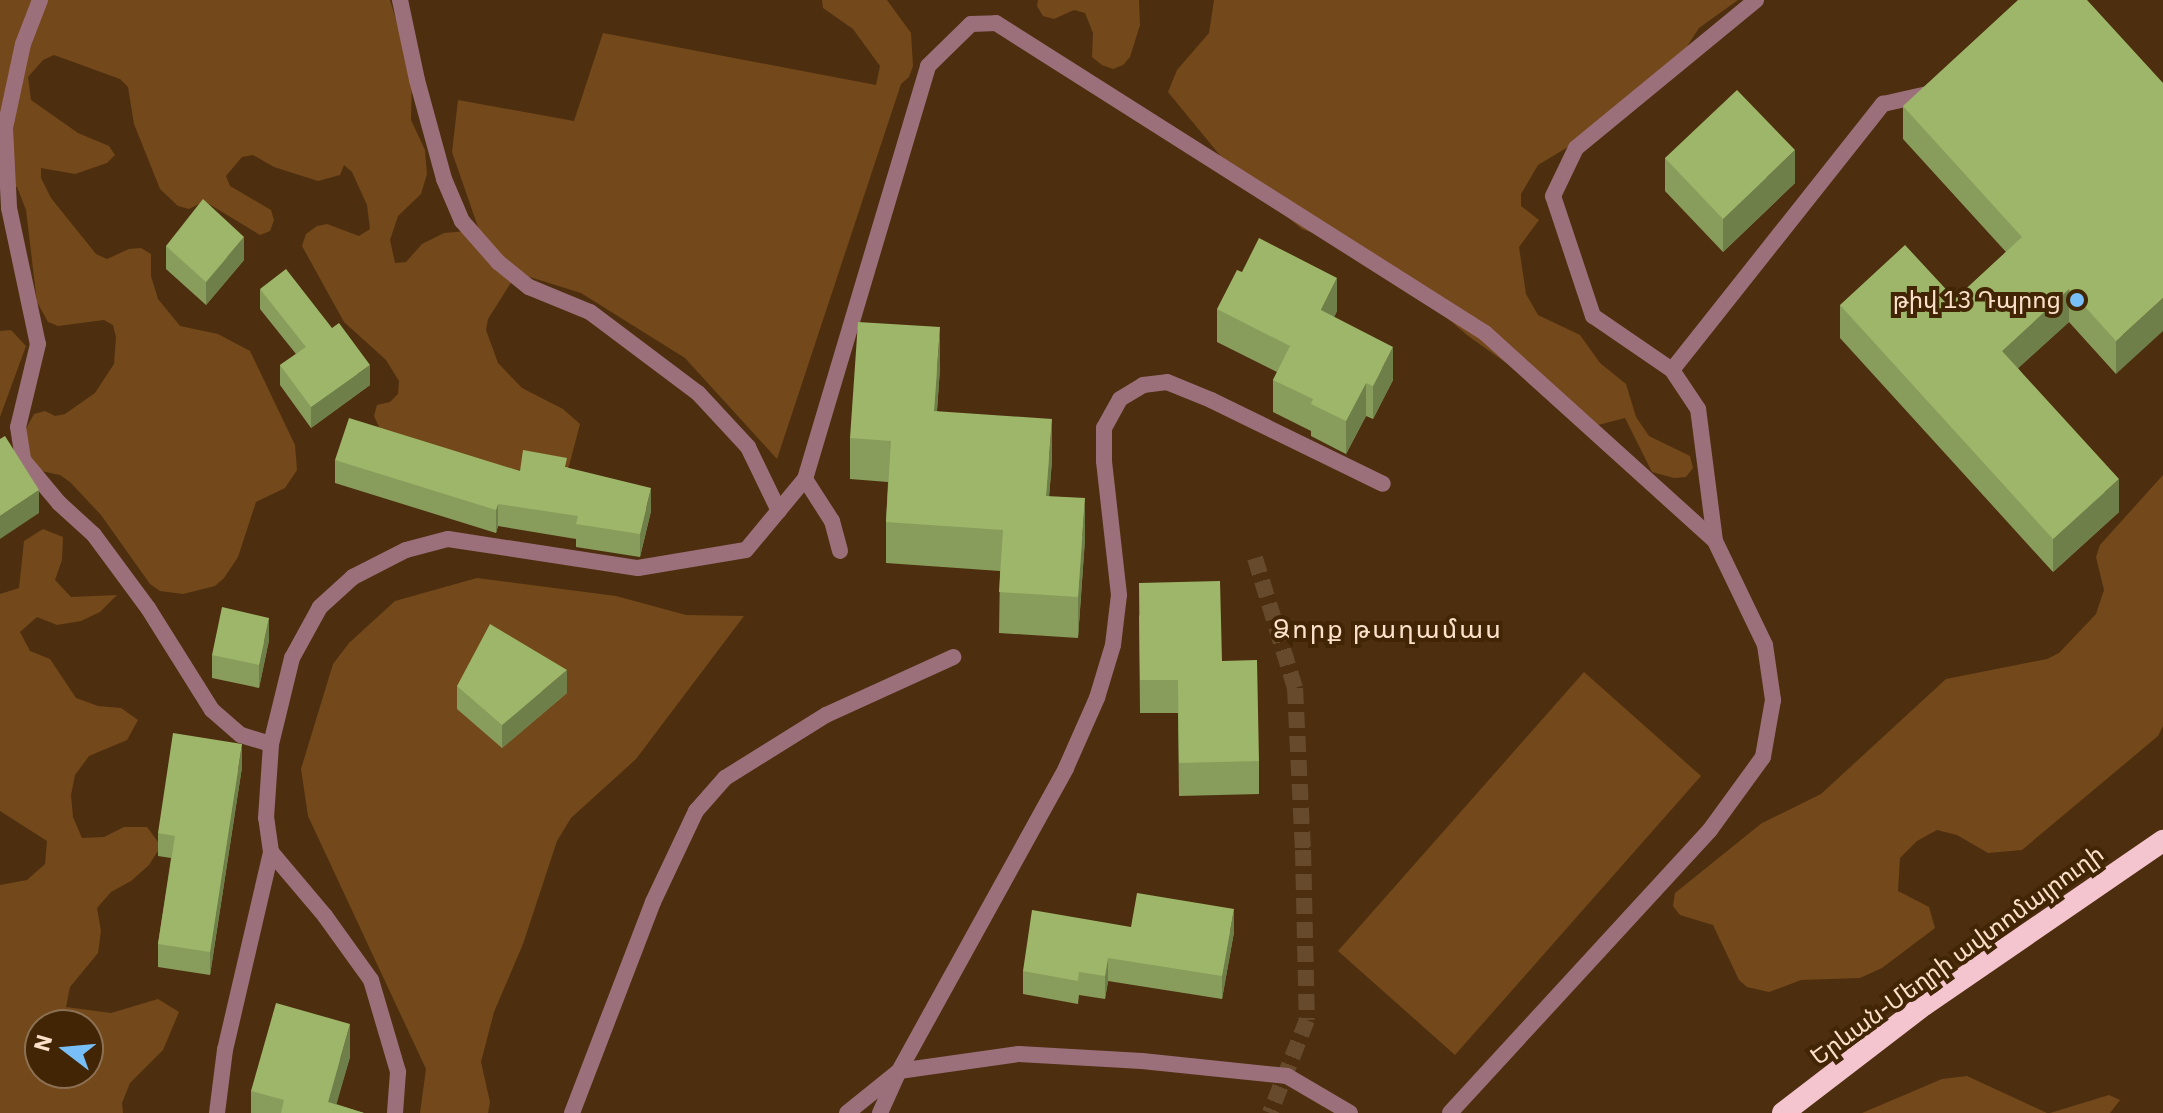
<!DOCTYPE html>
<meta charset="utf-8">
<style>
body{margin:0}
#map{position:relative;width:2163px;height:1113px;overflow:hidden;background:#4d2f10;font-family:"IBM Plex Sans","Noto Sans Armenian",sans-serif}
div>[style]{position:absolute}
.green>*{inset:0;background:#73481a}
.minor-tunnel>*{height:16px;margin-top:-8px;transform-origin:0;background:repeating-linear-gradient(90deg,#674a2c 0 16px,transparent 0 24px)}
.service>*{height:16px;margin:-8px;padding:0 8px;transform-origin:8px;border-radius:8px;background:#9c707b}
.minor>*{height:16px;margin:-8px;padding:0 8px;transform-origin:8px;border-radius:8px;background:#9c707b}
.trunk>*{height:22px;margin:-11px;padding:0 11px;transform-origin:11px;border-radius:11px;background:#f4c4cf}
.wall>*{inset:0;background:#889d5b}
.shaded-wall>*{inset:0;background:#6f7f4a}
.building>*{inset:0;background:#9eb66a}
.dots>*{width:22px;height:22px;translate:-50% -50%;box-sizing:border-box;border:4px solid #422504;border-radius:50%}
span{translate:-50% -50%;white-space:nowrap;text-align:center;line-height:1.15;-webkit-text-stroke:8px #422504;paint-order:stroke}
.poi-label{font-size:24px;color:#fbe1ca}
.right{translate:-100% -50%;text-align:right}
.street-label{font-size:24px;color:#fbe1ca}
.neighbourhood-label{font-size:26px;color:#fbe1ca;letter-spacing:2px}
.north{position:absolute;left:24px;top:1009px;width:80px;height:80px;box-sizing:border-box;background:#422504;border:2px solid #8c7053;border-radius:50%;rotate:286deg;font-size:22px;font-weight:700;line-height:32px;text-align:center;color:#fbe1ca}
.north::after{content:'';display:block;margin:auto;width:28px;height:36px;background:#78bff7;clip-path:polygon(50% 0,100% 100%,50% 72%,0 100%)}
</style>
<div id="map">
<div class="green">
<div style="clip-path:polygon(0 0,390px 0,412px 74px,411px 120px,425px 150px,427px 174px,421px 194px,398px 216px,390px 240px,395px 263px,406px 262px,422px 244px,444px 233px,479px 230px,452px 152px,458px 100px,574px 121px,603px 33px,876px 85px,880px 66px,853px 29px,823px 8px,822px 0,887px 0,911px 33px,913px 66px,909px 77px,901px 84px,777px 459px,685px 358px,581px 293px,517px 273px,488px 319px,486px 330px,498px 363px,522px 388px,563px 409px,580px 424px,569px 466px,555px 484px,387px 436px,379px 427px,374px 416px,377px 405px,390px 402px,398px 394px,399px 381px,386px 360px,344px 322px,302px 246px,306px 234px,317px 226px,327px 224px,359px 236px,370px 229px,367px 205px,352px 172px,344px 165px,340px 175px,318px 181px,274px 167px,253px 155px,242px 157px,226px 176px,230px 186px,271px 210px,274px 220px,270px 231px,260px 235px,209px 204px,199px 204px,189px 209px,178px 206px,160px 189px,134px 124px,128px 87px,120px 79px,54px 55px,43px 60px,28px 77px,31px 100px,78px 133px,109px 146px,115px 155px,107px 163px,75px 174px,41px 168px,41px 178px,51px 198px,96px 254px,107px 259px,129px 249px,141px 248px,151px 254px,151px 276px,158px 299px,180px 326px,218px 334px,250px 351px,295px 445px,297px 470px,285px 488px,256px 502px,238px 557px,224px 578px,215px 586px,183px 594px,160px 591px,150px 584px,101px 515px,70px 482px,60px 475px,27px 468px,22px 436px,34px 414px,45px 411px,55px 416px,65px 414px,95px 393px,114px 364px,116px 337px,113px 325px,104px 320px,58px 326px,48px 322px,37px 302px,26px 210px,17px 187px,0 188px)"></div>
<div style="clip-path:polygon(1038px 0,1139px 0,1140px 25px,1130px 57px,1123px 65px,1113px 69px,1102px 65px,1092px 57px,1093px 33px,1085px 13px,1074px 10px,1054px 19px,1043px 16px,1037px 6px)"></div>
<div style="clip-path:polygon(1214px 0,1738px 0,1699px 28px,1686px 48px,1568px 147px,1538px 165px,1521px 194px,1521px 206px,1539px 220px,1519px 247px,1526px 294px,1538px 315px,1580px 335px,1600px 363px,1626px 384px,1636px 417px,1649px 436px,1690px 456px,1693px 468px,1686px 477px,1674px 478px,1652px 472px,1625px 418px,1594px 426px,1467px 335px,1412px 288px,1344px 244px,1302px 229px,1237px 176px,1168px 92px,1177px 70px,1209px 33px)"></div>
<div style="clip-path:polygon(11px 330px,26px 346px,0 417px,0 331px)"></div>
<div style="clip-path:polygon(2163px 475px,2163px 726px,2158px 736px,2022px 850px,1988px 853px,1957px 835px,1937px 830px,1917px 841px,1900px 858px,1898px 891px,1929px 907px,1935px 928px,1882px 968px,1860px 978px,1801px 980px,1769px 992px,1747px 987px,1739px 980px,1713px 925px,1680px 915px,1673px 906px,1675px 893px,1762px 823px,1821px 794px,1946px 679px,2047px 659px,2059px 653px,2096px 614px,2104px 590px,2096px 557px,2100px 545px)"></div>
<div style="clip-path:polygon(evenodd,43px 529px,63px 537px,62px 560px,55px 580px,71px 597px,117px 595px,100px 612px,81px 621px,57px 625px,37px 617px,20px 632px,30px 651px,50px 659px,76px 698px,98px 706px,121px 708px,138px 720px,127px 740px,89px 756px,75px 775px,71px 795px,73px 817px,82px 838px,104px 837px,124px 827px,147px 827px,161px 846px,149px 865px,131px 881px,111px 892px,97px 908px,101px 931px,98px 953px,70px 987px,66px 1007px,111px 1013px,158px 999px,179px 1012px,163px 1050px,130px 1083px,122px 1103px,123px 1113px,0 1113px,0 885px,27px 880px,45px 864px,47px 841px,0 811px,0 594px,19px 588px,24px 541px,43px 529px,40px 1025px,88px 1025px,88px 1073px,40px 1073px,40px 1025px)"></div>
<div style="clip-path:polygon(477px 578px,616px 596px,686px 615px,744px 616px,636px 759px,571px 818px,557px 841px,523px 944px,494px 1012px,481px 1062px,490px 1102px,488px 1113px,420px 1113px,426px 1069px,308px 816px,301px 769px,333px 664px,349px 643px,395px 601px)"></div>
<div style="clip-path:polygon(1584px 672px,1701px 776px,1455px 1055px,1338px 951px)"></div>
<div style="clip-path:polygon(1967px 1076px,2047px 1113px,1862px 1113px,1942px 1079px)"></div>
<div style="clip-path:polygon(2109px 1095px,2120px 1100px,2110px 1113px,2050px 1113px)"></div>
</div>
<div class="minor-tunnel">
<div style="left:1255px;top:558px;width:136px;rotate:72.9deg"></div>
<div style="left:1295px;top:688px;width:162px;rotate:87.2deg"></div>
<div style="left:1303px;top:850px;width:170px;rotate:88.7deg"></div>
<div style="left:1307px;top:1020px;width:100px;rotate:111.7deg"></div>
</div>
<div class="service">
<div style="left:1672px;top:370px;width:340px;rotate:-51.6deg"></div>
<div style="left:1883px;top:104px;width:50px;rotate:-12.7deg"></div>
<div style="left:1715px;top:541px;width:133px;rotate:-97.3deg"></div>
<div style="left:1698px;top:409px;width:47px;rotate:-123.7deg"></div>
<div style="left:1672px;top:370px;width:96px;rotate:-145.6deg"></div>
<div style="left:1593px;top:316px;width:126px;rotate:-108.4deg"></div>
<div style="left:1553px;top:196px;width:53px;rotate:-64.4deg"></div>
<div style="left:1576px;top:148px;width:233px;rotate:-39.4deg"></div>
</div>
<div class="minor">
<div style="left:40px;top:0;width:47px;rotate:111.1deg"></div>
<div style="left:23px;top:44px;width:86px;rotate:102.1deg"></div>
<div style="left:5px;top:128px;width:80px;rotate:87.1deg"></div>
<div style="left:9px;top:208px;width:139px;rotate:78deg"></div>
<div style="left:38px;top:344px;width:85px;rotate:103.5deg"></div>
<div style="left:18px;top:427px;width:33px;rotate:81deg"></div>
<div style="left:23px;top:460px;width:56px;rotate:50.1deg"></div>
<div style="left:59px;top:503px;width:47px;rotate:42.4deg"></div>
<div style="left:94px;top:535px;width:91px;rotate:53.5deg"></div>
<div style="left:148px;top:608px;width:120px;rotate:57.9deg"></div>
<div style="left:212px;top:710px;width:38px;rotate:41deg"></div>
<div style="left:241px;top:735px;width:31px;rotate:17deg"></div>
<div style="left:400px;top:0;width:82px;rotate:78deg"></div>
<div style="left:417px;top:80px;width:103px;rotate:74.7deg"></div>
<div style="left:444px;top:179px;width:46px;rotate:66.8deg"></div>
<div style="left:462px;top:221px;width:55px;rotate:48.7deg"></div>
<div style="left:498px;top:262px;width:40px;rotate:39deg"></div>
<div style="left:529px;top:287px;width:66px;rotate:22.3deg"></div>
<div style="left:590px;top:312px;width:135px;rotate:36.9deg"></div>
<div style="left:698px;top:393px;width:74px;rotate:47.2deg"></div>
<div style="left:748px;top:447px;width:71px;rotate:64.2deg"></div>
<div style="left:805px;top:479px;width:50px;rotate:57.3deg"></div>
<div style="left:832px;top:521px;width:31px;rotate:75deg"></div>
<div style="left:271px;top:852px;width:84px;rotate:49.8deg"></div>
<div style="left:325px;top:916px;width:79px;rotate:54.3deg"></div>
<div style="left:371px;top:980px;width:96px;rotate:73.6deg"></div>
<div style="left:398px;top:1072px;width:41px;rotate:94.2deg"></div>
<div style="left:217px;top:1113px;width:64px;rotate:-82.8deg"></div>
<div style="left:225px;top:1050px;width:203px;rotate:-76.9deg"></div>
<div style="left:271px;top:852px;width:34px;rotate:-98deg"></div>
<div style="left:266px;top:818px;width:74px;rotate:-86.1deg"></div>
<div style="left:271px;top:744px;width:89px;rotate:-76.3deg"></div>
<div style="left:292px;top:658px;width:58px;rotate:-61.2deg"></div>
<div style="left:320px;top:607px;width:45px;rotate:-42.3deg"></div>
<div style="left:353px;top:577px;width:59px;rotate:-27deg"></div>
<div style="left:406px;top:550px;width:43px;rotate:-14.7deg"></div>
<div style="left:448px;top:539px;width:192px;rotate:8.7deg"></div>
<div style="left:638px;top:568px;width:109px;rotate:-9.5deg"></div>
<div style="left:746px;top:550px;width:92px;rotate:-50.3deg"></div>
<div style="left:805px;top:479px;width:431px;rotate:-73.4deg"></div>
<div style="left:928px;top:66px;width:60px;rotate:-44.3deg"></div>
<div style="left:971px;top:24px;width:25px;rotate:-2deg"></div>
<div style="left:996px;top:23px;width:579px;rotate:32.37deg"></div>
<div style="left:1485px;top:333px;width:310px;rotate:42.1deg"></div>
<div style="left:1715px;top:541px;width:115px;rotate:64.3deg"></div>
<div style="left:1765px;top:645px;width:56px;rotate:81.7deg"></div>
<div style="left:1773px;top:700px;width:58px;rotate:100deg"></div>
<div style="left:1763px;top:757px;width:90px;rotate:126deg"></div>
<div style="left:1710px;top:830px;width:384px;rotate:132.6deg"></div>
<div style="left:572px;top:1113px;width:226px;rotate:-69deg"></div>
<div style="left:653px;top:902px;width:101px;rotate:-64.7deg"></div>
<div style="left:696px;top:811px;width:44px;rotate:-48.7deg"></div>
<div style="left:725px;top:778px;width:119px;rotate:-32deg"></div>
<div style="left:826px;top:715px;width:140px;rotate:-24.5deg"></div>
<div style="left:847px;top:1113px;width:67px;rotate:-38.9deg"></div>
<div style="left:899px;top:1071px;width:121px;rotate:-8.1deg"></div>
<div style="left:1019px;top:1054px;width:123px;rotate:3.3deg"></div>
<div style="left:1142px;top:1061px;width:146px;rotate:5.9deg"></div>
<div style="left:1287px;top:1076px;width:73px;rotate:30.4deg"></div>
<div style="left:880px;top:1113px;width:46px;rotate:-65.7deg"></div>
<div style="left:899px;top:1071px;width:346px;rotate:-61.1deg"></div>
<div style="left:1066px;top:768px;width:77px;rotate:-66.1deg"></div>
<div style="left:1097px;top:698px;width:55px;rotate:-73.2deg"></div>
<div style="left:1113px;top:645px;width:50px;rotate:-83.2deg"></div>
<div style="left:1119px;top:595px;width:135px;rotate:-96.4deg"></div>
<div style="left:1104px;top:461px;width:33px;rotate:-90deg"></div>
<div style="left:1104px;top:428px;width:33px;rotate:-61deg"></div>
<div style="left:1120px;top:399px;width:27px;rotate:-31deg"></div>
<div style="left:1143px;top:385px;width:24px;rotate:-7deg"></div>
<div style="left:1167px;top:382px;width:48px;rotate:22.2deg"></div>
<div style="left:1211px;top:400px;width:191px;rotate:26deg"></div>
</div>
<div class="trunk">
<div style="left:1783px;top:1113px;width:178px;rotate:-37.5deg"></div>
<div style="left:1924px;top:1005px;width:290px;rotate:-34.5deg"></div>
</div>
<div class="wall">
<div style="clip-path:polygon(2163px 83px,2116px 374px,2069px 322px,2018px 368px,2119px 512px,2053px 572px,1840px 338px,1840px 305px,1955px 299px,2006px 252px,1903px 139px,1903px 106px)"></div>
<div style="clip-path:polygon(1665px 158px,1795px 183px,1723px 252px,1665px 191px)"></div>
<div style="clip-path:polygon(166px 246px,244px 260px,206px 305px,166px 269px)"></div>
<div style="clip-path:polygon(260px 289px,370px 385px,311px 428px,280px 385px,280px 365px,296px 354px,260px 309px)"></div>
<div style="clip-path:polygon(1217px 309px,1337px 311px,1334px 317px,1393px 380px,1373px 419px,1366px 416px,1346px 454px,1311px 436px,1311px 431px,1273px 412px,1273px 380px,1277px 372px,1217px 342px)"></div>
<div style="clip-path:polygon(940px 368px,937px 411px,1052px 460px,1049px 496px,1085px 539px,1078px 638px,999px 633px,1000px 571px,886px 563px,886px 522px,888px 482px,850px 479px,850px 438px)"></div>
<div style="clip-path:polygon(335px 460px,520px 471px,567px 467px,651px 511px,640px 557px,576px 547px,576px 539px,498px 526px,496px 533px,335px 483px)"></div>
<div style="clip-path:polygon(1139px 615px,1222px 661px,1259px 761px,1259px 794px,1179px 796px,1178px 713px,1140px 713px)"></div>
<div style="clip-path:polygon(269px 640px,259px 688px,212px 678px,212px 655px)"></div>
<div style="clip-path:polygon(457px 686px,567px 693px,502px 748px,457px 709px)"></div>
<div style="clip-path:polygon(242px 767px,210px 975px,158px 967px,158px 944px,171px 858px,158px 856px,158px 833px)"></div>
<div style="clip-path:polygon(1131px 927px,1234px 932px,1222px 999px,1108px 981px,1105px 999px,1079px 995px,1078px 1004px,1023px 994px,1023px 971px)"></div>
<div style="clip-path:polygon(350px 1057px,336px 1104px,364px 1113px,251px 1113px,251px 1091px)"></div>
</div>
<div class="shaded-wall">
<div style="clip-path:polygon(1795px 150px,1795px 183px,1723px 252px,1723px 219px)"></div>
<div style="clip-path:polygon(244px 237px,244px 260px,206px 305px,206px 282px)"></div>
<div style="clip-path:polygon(1337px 278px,1337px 311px,1321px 343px,1321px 310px)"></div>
<div style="clip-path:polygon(2069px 289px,2069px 322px,2002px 383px,2002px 351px)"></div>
<div style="clip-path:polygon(2163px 298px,2163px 331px,2116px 374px,2116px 341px)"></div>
<div style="clip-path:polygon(940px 327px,940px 368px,934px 452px,934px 411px)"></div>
<div style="clip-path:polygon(1393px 347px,1393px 380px,1373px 419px,1373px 386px)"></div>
<div style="clip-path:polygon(370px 365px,370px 385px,311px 428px,311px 407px)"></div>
<div style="clip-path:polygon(1366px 383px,1366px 416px,1346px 454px,1346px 421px)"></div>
<div style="clip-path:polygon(1052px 419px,1052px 460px,1046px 537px,1046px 496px)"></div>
<div style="clip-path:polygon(2119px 479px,2119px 512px,2053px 572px,2053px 539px)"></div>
<div style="clip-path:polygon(651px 488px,651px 511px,640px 557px,640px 534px)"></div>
<div style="clip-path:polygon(39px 490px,39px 513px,0 539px,0 516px)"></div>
<div style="clip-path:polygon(1085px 498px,1085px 539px,1078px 638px,1078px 597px)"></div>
<div style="clip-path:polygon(498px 504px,498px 526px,496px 533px,496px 510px)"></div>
<div style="clip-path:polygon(269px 618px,269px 640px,259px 688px,259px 665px)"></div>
<div style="clip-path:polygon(567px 670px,567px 693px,502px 748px,502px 725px)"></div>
<div style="clip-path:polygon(242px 744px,242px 767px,210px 975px,210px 952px)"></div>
<div style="clip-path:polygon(1234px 909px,1234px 932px,1222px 999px,1222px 976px)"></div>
<div style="clip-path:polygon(1108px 958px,1108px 981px,1105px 999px,1105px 976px)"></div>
<div style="clip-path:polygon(350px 1024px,350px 1057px,334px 1113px,328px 1102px)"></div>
</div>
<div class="building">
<div style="clip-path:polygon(2018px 0,2087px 0,2163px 83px,2163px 298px,2116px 341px,2069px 289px,2002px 351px,2119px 479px,2053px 539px,1840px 305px,1905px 245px,1955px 299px,2022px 237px,1903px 106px)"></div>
<div style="clip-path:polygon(1737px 90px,1795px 150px,1723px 219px,1665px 158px)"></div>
<div style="clip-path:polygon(203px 199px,244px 237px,206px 282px,166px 246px)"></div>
<div style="clip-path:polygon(1259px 238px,1337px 278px,1321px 310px,1393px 347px,1373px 386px,1366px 383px,1346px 421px,1311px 404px,1313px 399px,1273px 380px,1290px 346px,1217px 309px,1237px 270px,1242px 272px)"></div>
<div style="clip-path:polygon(286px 269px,332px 328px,339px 323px,370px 365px,311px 407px,280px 365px,306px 347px,260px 289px)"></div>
<div style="clip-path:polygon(858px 322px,940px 327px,934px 411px,1052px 419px,1046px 496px,1085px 498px,1078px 597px,999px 592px,1003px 530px,886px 522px,891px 441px,850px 438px)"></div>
<div style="clip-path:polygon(349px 418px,520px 471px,523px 450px,567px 458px,565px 467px,651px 488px,640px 534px,576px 524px,578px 516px,498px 504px,496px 510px,335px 460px)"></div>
<div style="clip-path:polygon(5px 436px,39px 490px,0 516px,0 439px)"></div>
<div style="clip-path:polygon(1220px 581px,1222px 661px,1257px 660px,1259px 761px,1179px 763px,1178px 680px,1140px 680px,1139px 583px)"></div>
<div style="clip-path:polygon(222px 607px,269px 618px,259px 665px,212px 655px)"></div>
<div style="clip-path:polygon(490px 624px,567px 670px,502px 725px,457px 686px)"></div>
<div style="clip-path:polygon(173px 733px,242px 744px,210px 952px,158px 944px,175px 836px,158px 833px)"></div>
<div style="clip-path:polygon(1137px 893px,1234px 909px,1222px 976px,1108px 958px,1105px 976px,1079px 972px,1078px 981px,1023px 971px,1032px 910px,1131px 927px)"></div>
<div style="clip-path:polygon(276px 1003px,350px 1024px,328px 1102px,364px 1113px,281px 1113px,284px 1100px,251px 1091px)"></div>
</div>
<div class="dots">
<div style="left:2077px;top:300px;background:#78bff7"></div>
</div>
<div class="poi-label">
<span class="right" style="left:2061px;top:300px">թիվ 13 Դպրոց</span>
</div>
<div class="street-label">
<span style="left:1957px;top:955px;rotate:-36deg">Երևան-Մեղրի ավտոմայրուղի</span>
</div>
<div class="neighbourhood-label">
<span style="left:1388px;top:629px">Ձորք թաղամաս</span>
</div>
<div class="north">N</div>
</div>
